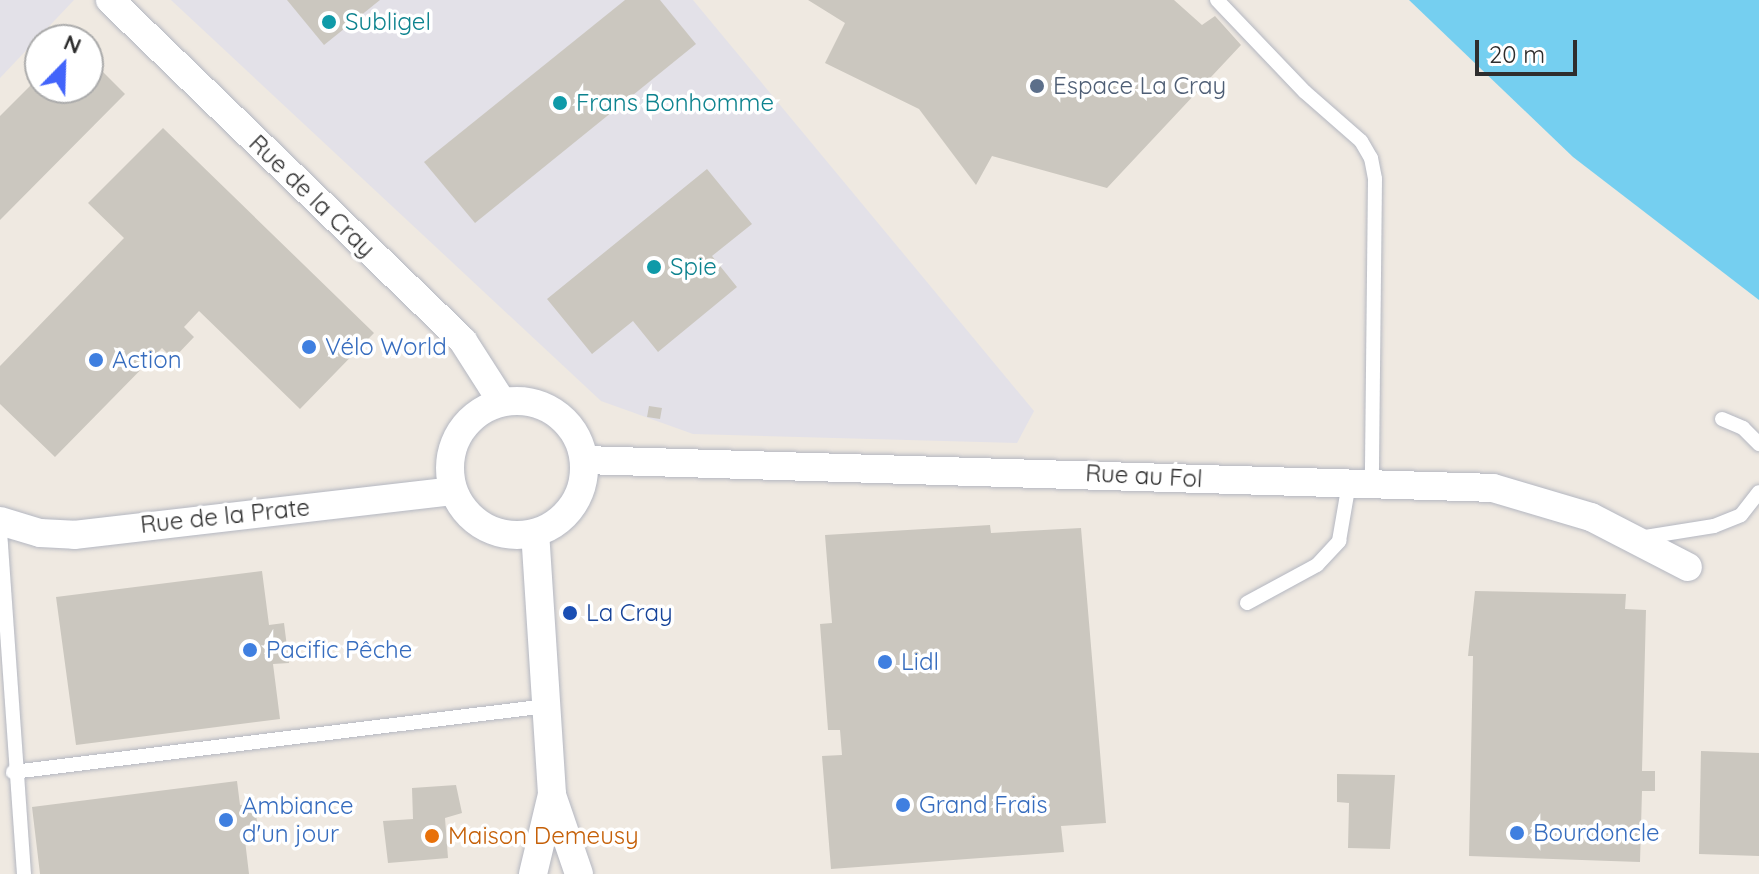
<!DOCTYPE html>
<meta charset="utf-8">
<style>
body{margin:0}
#map{position:relative;width:1759px;height:874px;overflow:hidden;background:#efe9e1;font-family:Quicksand,sans-serif}
div>[style]{position:absolute}
.industrial>*{inset:0;background:#e3e1e8}
.water>*{inset:0;background:#75cff0}
.building>*{inset:0;background:#cbc7bf}
.roads{filter:drop-shadow(0 0 2px #b4b7c1) drop-shadow(0 0 2px #b4b7c1)}
.lane>*{height:14px;margin:-7px;padding:0 7px;transform-origin:7px;border-radius:7px;background:#fff}
.street>*{height:28px;margin:-14px;padding:0 14px;transform-origin:14px;border-radius:14px;background:#fff}
.street>.ring{margin:-14px;padding:0;box-sizing:content-box;background:none;border:28px solid #fff;border-radius:50%}
.dots>*{width:22px;height:22px;translate:-50% -50%;box-sizing:border-box;border:4px solid #fff;border-radius:50%}
span{translate:-50% -50%;white-space:nowrap;text-align:center;line-height:1.15;-webkit-text-stroke:7px #fff;paint-order:stroke}
.culture-label{font-size:24px;color:#0d838f}
.left{translate:0 -50%;text-align:left}
.service-label{font-size:24px;color:#4e5e75}
.street-label{font-size:24px;color:#2e2e2e}
.shop-label{font-size:24px;color:#366cbe}
.transit-label{font-size:24px;color:#164399}
.food-label{font-size:24px;color:#c56008}
.north{position:absolute;left:24px;top:24px;width:80px;height:80px;box-sizing:border-box;background:#fff;border:2px solid #ababab;border-radius:50%;rotate:23deg;font-size:22px;font-weight:700;line-height:32px;text-align:center;color:#2e2e2e}
.north::after{content:'';display:block;margin:auto;width:28px;height:36px;background:#4264fb;clip-path:polygon(50% 0,100% 100%,50% 72%,0 100%)}
.scale{position:absolute;left:1475px;top:40px;width:102px;height:36px;box-sizing:border-box;border:4px solid #2e2e2e;border-top:0;padding-left:10px;font-size:24px;line-height:28px;white-space:nowrap;color:#2e2e2e;-webkit-text-stroke:6px #fff;paint-order:stroke}
</style>
<div id="map">
<div class="industrial">
<div style="clip-path:polygon(0 0,74px 0,0 78px)"></div>
<div style="clip-path:polygon(171px 0,693px 0,1034px 411px,1017px 443px,693px 434px,601px 401px)"></div>
</div>
<div class="water">
<div style="clip-path:polygon(1409px 0,1759px 0,1759px 300px,1573px 157px)"></div>
</div>
<div class="building">
<div style="clip-path:polygon(287px 0,380px 0,324px 45px)"></div>
<div style="clip-path:polygon(625px 0,660px 0,696px 44px,475px 223px,424px 162px)"></div>
<div style="clip-path:polygon(808px 0,1174px 0,1202px 25px,1215px 16px,1241px 45px,1107px 188px,992px 156px,976px 185px,919px 109px,825px 63px,845px 23px)"></div>
<div style="clip-path:polygon(88px 57px,125px 94px,0 220px,0 116px,40px 76px,40px 88px,88px 88px)"></div>
<div style="clip-path:polygon(163px 128px,374px 333px,300px 409px,199px 311px,184px 327px,194px 337px,173px 359px,162px 348px,55px 457px,0 404px,0 366px,124px 238px,88px 203px)"></div>
<div style="clip-path:polygon(707px 169px,752px 224px,712px 256px,737px 287px,658px 352px,633px 321px,592px 354px,547px 299px)"></div>
<div style="clip-path:polygon(649px 406px,662px 408px,660px 419px,647px 417px)"></div>
<div style="clip-path:polygon(990px 525px,991px 533px,1081px 528px,1106px 823px,1061px 826px,1064px 852px,831px 869px,822px 756px,842px 755px,840px 730px,828px 730px,820px 624px,832px 623px,825px 535px)"></div>
<div style="clip-path:polygon(262px 571px,269px 625px,284px 623px,289px 663px,273px 664px,280px 719px,76px 745px,56px 597px)"></div>
<div style="clip-path:polygon(1475px 591px,1626px 594px,1625px 609px,1646px 610px,1642px 771px,1655px 771px,1655px 791px,1642px 791px,1640px 862px,1469px 856px,1473px 656px,1468px 656px)"></div>
<div style="clip-path:polygon(1701px 751px,1759px 753px,1759px 856px,1699px 854px)"></div>
<div style="clip-path:polygon(1337px 774px,1395px 775px,1390px 849px,1348px 848px,1349px 803px,1337px 802px)"></div>
<div style="clip-path:polygon(237px 781px,240px 805px,255px 804px,258px 831px,244px 832px,249px 874px,40px 874px,32px 807px)"></div>
<div style="clip-path:polygon(456px 785px,462px 813px,445px 818px,448px 858px,388px 863px,383px 821px,413px 819px,412px 788px)"></div>
</div>
<div class="roads">
<div class="lane">
<div style="left:1217px;top:0;width:127px;rotate:46.3deg"></div>
<div style="left:1305px;top:92px;width:74px;rotate:41.2deg"></div>
<div style="left:1361px;top:141px;width:20px;rotate:60deg"></div>
<div style="left:1371px;top:158px;width:21px;rotate:79deg"></div>
<div style="left:1375px;top:179px;width:305px;rotate:90.6deg"></div>
<div style="left:1722px;top:419px;width:23px;rotate:23deg"></div>
<div style="left:1743px;top:428px;width:23px;rotate:45deg"></div>
<div style="left:0;top:531px;width:344px;rotate:86deg"></div>
<div style="left:1639px;top:538px;width:76px;rotate:-9.1deg"></div>
<div style="left:1714px;top:526px;width:29px;rotate:-22deg"></div>
<div style="left:1741px;top:515px;width:29px;rotate:-52deg"></div>
<div style="left:1247px;top:603px;width:80px;rotate:-28.5deg"></div>
<div style="left:1317px;top:565px;width:33px;rotate:-47deg"></div>
<div style="left:1339px;top:541px;width:59px;rotate:-80.2deg"></div>
<div style="left:13px;top:772px;width:538px;rotate:-7.05deg"></div>
</div>
<div class="street">
<div style="left:110px;top:0;width:491px;rotate:44deg"></div>
<div style="left:463px;top:341px;width:72px;rotate:57.4deg"></div>
<div class="ring" style="left:450px;top:401px;width:106px;height:106px"></div>
<div style="left:584px;top:460px;width:909px;rotate:1.76deg"></div>
<div style="left:1493px;top:488px;width:102px;rotate:16.5deg"></div>
<div style="left:1591px;top:517px;width:109px;rotate:27.3deg"></div>
<div style="left:0;top:521px;width:42px;rotate:16.7deg"></div>
<div style="left:40px;top:533px;width:34px;rotate:3deg"></div>
<div style="left:74px;top:535px;width:381px;rotate:-6.6deg"></div>
<div style="left:552px;top:795px;width:83px;rotate:71.1deg"></div>
<div style="left:533px;top:874px;width:82px;rotate:-76.6deg"></div>
<div style="left:552px;top:794px;width:261px;rotate:-93.7deg"></div>
</div>
</div>
<div class="dots">
<div style="left:329px;top:22px;background:#0f9aa8"></div>
<div style="left:1037px;top:86px;background:#5c6f8a"></div>
<div style="left:560px;top:103px;background:#0f9aa8"></div>
<div style="left:654px;top:267px;background:#0f9aa8"></div>
<div style="left:309px;top:347px;background:#3f7fe0"></div>
<div style="left:96px;top:360px;background:#3f7fe0"></div>
<div style="left:570px;top:613px;background:#1a4fb4"></div>
<div style="left:250px;top:650px;background:#3f7fe0"></div>
<div style="left:885px;top:662px;background:#3f7fe0"></div>
<div style="left:903px;top:805px;background:#3f7fe0"></div>
<div style="left:226px;top:820px;background:#3f7fe0"></div>
<div style="left:1517px;top:833px;background:#3f7fe0"></div>
<div style="left:432px;top:836px;background:#e8710a"></div>
</div>
<div class="culture-label">
<span class="left" style="left:345px;top:22px">Subligel</span>
<span class="left" style="left:576px;top:103px">Frans Bonhomme</span>
<span class="left" style="left:670px;top:267px">Spie</span>
</div>
<div class="service-label">
<span class="left" style="left:1053px;top:86px">Espace La Cray</span>
</div>
<div class="street-label">
<span style="left:312px;top:196px;rotate:44deg">Rue de la Cray</span>
<span style="left:1144px;top:476px;rotate:3deg">Rue au Fol</span>
<span style="left:225px;top:516px;rotate:-6deg">Rue de la Prate</span>
</div>
<div class="shop-label">
<span class="left" style="left:325px;top:347px">Vélo World</span>
<span class="left" style="left:112px;top:360px">Action</span>
<span class="left" style="left:266px;top:650px">Pacific Pêche</span>
<span class="left" style="left:901px;top:662px">Lidl</span>
<span class="left" style="left:919px;top:805px">Grand Frais</span>
<span class="left" style="left:242px;top:820px">Ambiance<br>d'un jour</span>
<span class="left" style="left:1533px;top:833px">Bourdoncle</span>
</div>
<div class="transit-label">
<span class="left" style="left:586px;top:613px">La Cray</span>
</div>
<div class="food-label">
<span class="left" style="left:448px;top:836px">Maison Demeusy</span>
</div>
<div class="north">N</div>
<div class="scale">20 m</div>
</div>
